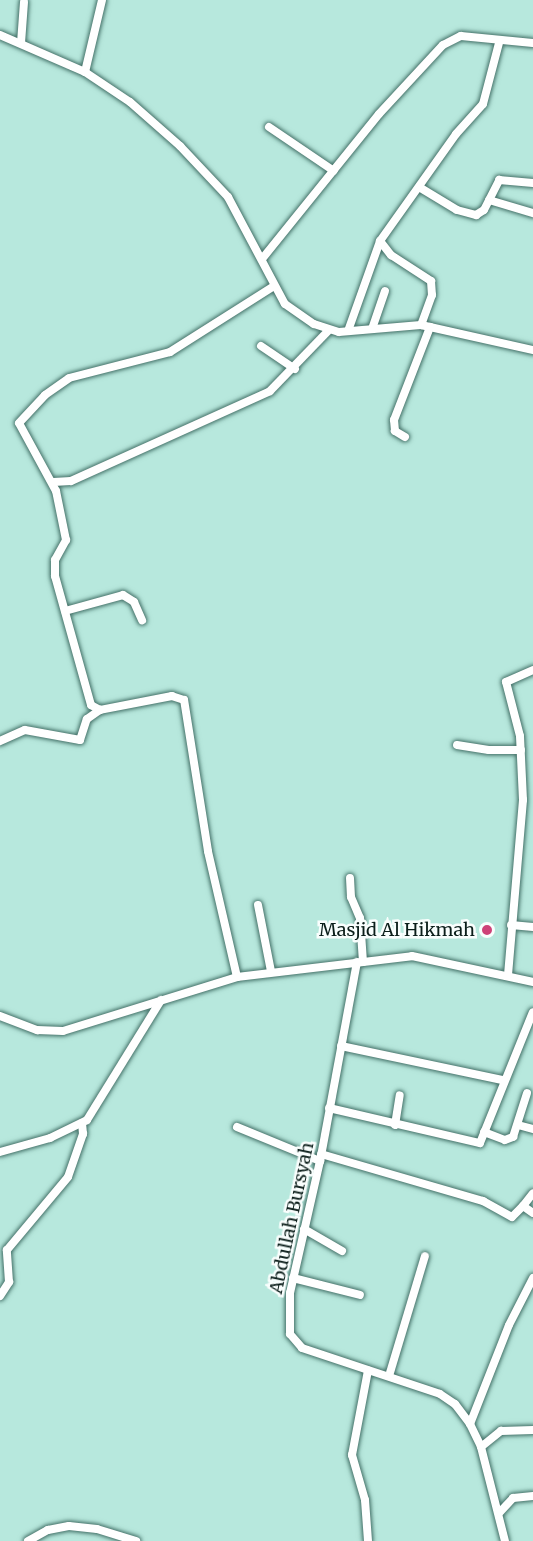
<!DOCTYPE html>
<style>
body{margin:0}
#map{position:relative;width:533px;height:1541px;overflow:hidden;background:#b7e8dd;font-family:Merriweather,serif}
div>[style]{position:absolute}
.roads{filter:drop-shadow(0 0 2px #447168) drop-shadow(0 0 2px #447168)}
.street>*{height:8px;margin:-4px;padding:0 4px;transform-origin:4px;border-radius:4px;background:#fff}
.dots>*{width:16px;height:16px;translate:-50% -50%;box-sizing:border-box;border:3px solid #f9fefd;border-radius:50%}
span{translate:-50% -50%;white-space:nowrap;text-align:center;line-height:1.15;-webkit-text-stroke:5px #f9fefd;paint-order:stroke}
.poi-label{font-size:18px;color:#0b1e1a}
.right{translate:-100% -50%;text-align:right}
.street-label{font-size:18px;color:#0b1e1a}
</style>
<div id="map">
<div class="roads">
<div class="street">
<div style="left:0;top:35px;width:93px;rotate:23.5deg"></div>
<div style="left:85px;top:72px;width:54px;rotate:33.7deg"></div>
<div style="left:130px;top:102px;width:67px;rotate:41.3deg"></div>
<div style="left:180px;top:146px;width:70px;rotate:46.7deg"></div>
<div style="left:228px;top:197px;width:121px;rotate:62deg"></div>
<div style="left:285px;top:304px;width:35px;rotate:35deg"></div>
<div style="left:314px;top:324px;width:26px;rotate:18deg"></div>
<div style="left:339px;top:332px;width:82px;rotate:-4.9deg"></div>
<div style="left:421px;top:325px;width:115px;rotate:12.6deg"></div>
<div style="left:21px;top:43px;width:41px;rotate:-85.8deg"></div>
<div style="left:85px;top:72px;width:74px;rotate:-76.7deg"></div>
<div style="left:269px;top:127px;width:78px;rotate:34.1deg"></div>
<div style="left:419px;top:187px;width:44px;rotate:31.2deg"></div>
<div style="left:457px;top:210px;width:20px;rotate:15deg"></div>
<div style="left:476px;top:215px;width:9px;rotate:-32deg"></div>
<div style="left:484px;top:210px;width:34px;rotate:-63deg"></div>
<div style="left:499px;top:180px;width:34px;rotate:5deg"></div>
<div style="left:489px;top:200px;width:46px;rotate:16.5deg"></div>
<div style="left:380px;top:241px;width:18px;rotate:52deg"></div>
<div style="left:391px;top:255px;width:48px;rotate:33deg"></div>
<div style="left:431px;top:281px;width:14px;rotate:86deg"></div>
<div style="left:432px;top:295px;width:32px;rotate:110deg"></div>
<div style="left:262px;top:259px;width:186px;rotate:-51.1deg"></div>
<div style="left:379px;top:114px;width:94px;rotate:-47.2deg"></div>
<div style="left:443px;top:45px;width:20px;rotate:-27deg"></div>
<div style="left:461px;top:36px;width:72px;rotate:5.6deg"></div>
<div style="left:372px;top:329px;width:40px;rotate:-71.1deg"></div>
<div style="left:348px;top:331px;width:96px;rotate:-70.4deg"></div>
<div style="left:380px;top:241px;width:131px;rotate:-54.6deg"></div>
<div style="left:456px;top:134px;width:40px;rotate:-48deg"></div>
<div style="left:483px;top:104px;width:63px;rotate:-75.3deg"></div>
<div style="left:261px;top:346px;width:41px;rotate:34.1deg"></div>
<div style="left:405px;top:437px;width:12px;rotate:-149deg"></div>
<div style="left:395px;top:431px;width:11px;rotate:-95deg"></div>
<div style="left:394px;top:420px;width:100px;rotate:-68.8deg"></div>
<div style="left:53px;top:482px;width:18px;rotate:-3deg"></div>
<div style="left:71px;top:481px;width:218px;rotate:-24.3deg"></div>
<div style="left:270px;top:391px;width:83px;rotate:-46deg"></div>
<div style="left:65px;top:611px;width:60px;rotate:-15.4deg"></div>
<div style="left:123px;top:595px;width:13px;rotate:32deg"></div>
<div style="left:134px;top:602px;width:20px;rotate:66deg"></div>
<div style="left:0;top:741px;width:27px;rotate:-24deg"></div>
<div style="left:25px;top:730px;width:56px;rotate:10.3deg"></div>
<div style="left:80px;top:740px;width:22px;rotate:-72deg"></div>
<div style="left:87px;top:719px;width:16px;rotate:-35deg"></div>
<div style="left:457px;top:745px;width:32px;rotate:9deg"></div>
<div style="left:489px;top:750px;width:32px"></div>
<div style="left:350px;top:878px;width:19px;rotate:87deg"></div>
<div style="left:351px;top:897px;width:23px;rotate:67deg"></div>
<div style="left:360px;top:918px;width:44px;rotate:86.1deg"></div>
<div style="left:258px;top:905px;width:67px;rotate:78.9deg"></div>
<div style="left:511px;top:925px;width:22px;rotate:5deg"></div>
<div style="left:357px;top:962px;width:202px;rotate:100.5deg"></div>
<div style="left:320px;top:1161px;width:135px;rotate:102.8deg"></div>
<div style="left:290px;top:1293px;width:41px;rotate:90deg"></div>
<div style="left:290px;top:1334px;width:18px;rotate:49deg"></div>
<div style="left:302px;top:1348px;width:145px;rotate:18.4deg"></div>
<div style="left:440px;top:1394px;width:18px;rotate:34deg"></div>
<div style="left:455px;top:1404px;width:25px;rotate:53deg"></div>
<div style="left:470px;top:1424px;width:25px;rotate:64deg"></div>
<div style="left:481px;top:1447px;width:97px;rotate:75.7deg"></div>
<div style="left:508px;top:975px;width:176px;rotate:-85.1deg"></div>
<div style="left:523px;top:800px;width:64px;rotate:-92.7deg"></div>
<div style="left:520px;top:736px;width:56px;rotate:-104.5deg"></div>
<div style="left:506px;top:682px;width:30px;rotate:-24deg"></div>
<div style="left:237px;top:977px;width:129px;rotate:-103deg"></div>
<div style="left:208px;top:851px;width:153px;rotate:-99deg"></div>
<div style="left:184px;top:700px;width:13px;rotate:-162deg"></div>
<div style="left:172px;top:696px;width:73px;rotate:169deg"></div>
<div style="left:100px;top:710px;width:10px;rotate:-151deg"></div>
<div style="left:91px;top:705px;width:134px;rotate:-105.6deg"></div>
<div style="left:55px;top:576px;width:16px;rotate:-90deg"></div>
<div style="left:55px;top:560px;width:23px;rotate:-61deg"></div>
<div style="left:66px;top:540px;width:50px;rotate:-101.5deg"></div>
<div style="left:56px;top:491px;width:77px;rotate:-118.6deg"></div>
<div style="left:19px;top:423px;width:38px;rotate:-47deg"></div>
<div style="left:45px;top:395px;width:29px;rotate:-35deg"></div>
<div style="left:69px;top:378px;width:104px;rotate:-14.4deg"></div>
<div style="left:170px;top:352px;width:123px;rotate:-32.4deg"></div>
<div style="left:0;top:1016px;width:40px;rotate:21deg"></div>
<div style="left:37px;top:1030px;width:26px;rotate:2deg"></div>
<div style="left:63px;top:1031px;width:182px;rotate:-17.2deg"></div>
<div style="left:237px;top:977px;width:176px;rotate:-6.8deg"></div>
<div style="left:412px;top:956px;width:124px;rotate:12.1deg"></div>
<div style="left:341px;top:1046px;width:166px;rotate:11.9deg"></div>
<div style="left:329px;top:1108px;width:155px;rotate:13.1deg"></div>
<div style="left:480px;top:1143px;width:141px;rotate:-68deg"></div>
<div style="left:395px;top:1125px;width:30px;rotate:-81deg"></div>
<div style="left:518px;top:1125px;width:16px;rotate:15deg"></div>
<div style="left:237px;top:1127px;width:90px;rotate:22.3deg"></div>
<div style="left:484px;top:1132px;width:22px;rotate:21deg"></div>
<div style="left:505px;top:1140px;width:9px;rotate:-21deg"></div>
<div style="left:513px;top:1137px;width:46px;rotate:-72.3deg"></div>
<div style="left:0;top:1152px;width:52px;rotate:-15.6deg"></div>
<div style="left:50px;top:1138px;width:41px;rotate:-25.9deg"></div>
<div style="left:87px;top:1120px;width:141px;rotate:-58.3deg"></div>
<div style="left:321px;top:1154px;width:169px;rotate:16.2deg"></div>
<div style="left:483px;top:1201px;width:33px;rotate:29deg"></div>
<div style="left:512px;top:1217px;width:16px;rotate:-45deg"></div>
<div style="left:523px;top:1206px;width:12px;rotate:35deg"></div>
<div style="left:523px;top:1206px;width:16px;rotate:-52deg"></div>
<div style="left:304px;top:1229px;width:44px;rotate:30.1deg"></div>
<div style="left:293px;top:1278px;width:69px;rotate:14.2deg"></div>
<div style="left:0;top:1296px;width:17px;rotate:-57deg"></div>
<div style="left:9px;top:1282px;width:32px;rotate:-94deg"></div>
<div style="left:7px;top:1250px;width:95px;rotate:-50.1deg"></div>
<div style="left:68px;top:1177px;width:46px;rotate:-70.8deg"></div>
<div style="left:83px;top:1134px;width:11px;rotate:-95deg"></div>
<div style="left:389px;top:1376px;width:125px;rotate:-73.3deg"></div>
<div style="left:470px;top:1424px;width:106px;rotate:-68.5deg"></div>
<div style="left:509px;top:1325px;width:53px;rotate:-62.9deg"></div>
<div style="left:481px;top:1447px;width:26px;rotate:-39deg"></div>
<div style="left:501px;top:1431px;width:32px;rotate:-2deg"></div>
<div style="left:500px;top:1512px;width:19px;rotate:-47deg"></div>
<div style="left:513px;top:1498px;width:20px;rotate:-6deg"></div>
<div style="left:28px;top:1541px;width:23px;rotate:-29deg"></div>
<div style="left:48px;top:1530px;width:21px;rotate:-11deg"></div>
<div style="left:69px;top:1526px;width:28px;rotate:6deg"></div>
<div style="left:97px;top:1529px;width:41px;rotate:17.1deg"></div>
<div style="left:368px;top:1541px;width:41px;rotate:-94.2deg"></div>
<div style="left:365px;top:1500px;width:47px;rotate:-106.1deg"></div>
<div style="left:352px;top:1455px;width:86px;rotate:-79.3deg"></div>
</div>
</div>
<div class="dots">
<div style="left:487px;top:930px;background:#cd4278"></div>
</div>
<div class="poi-label">
<span class="right" style="left:475px;top:930px">Masjid Al Hikmah</span>
</div>
<div class="street-label">
<span style="left:292px;top:1218px;rotate:-78deg">Abdullah Bursyah</span>
</div>
</div>
